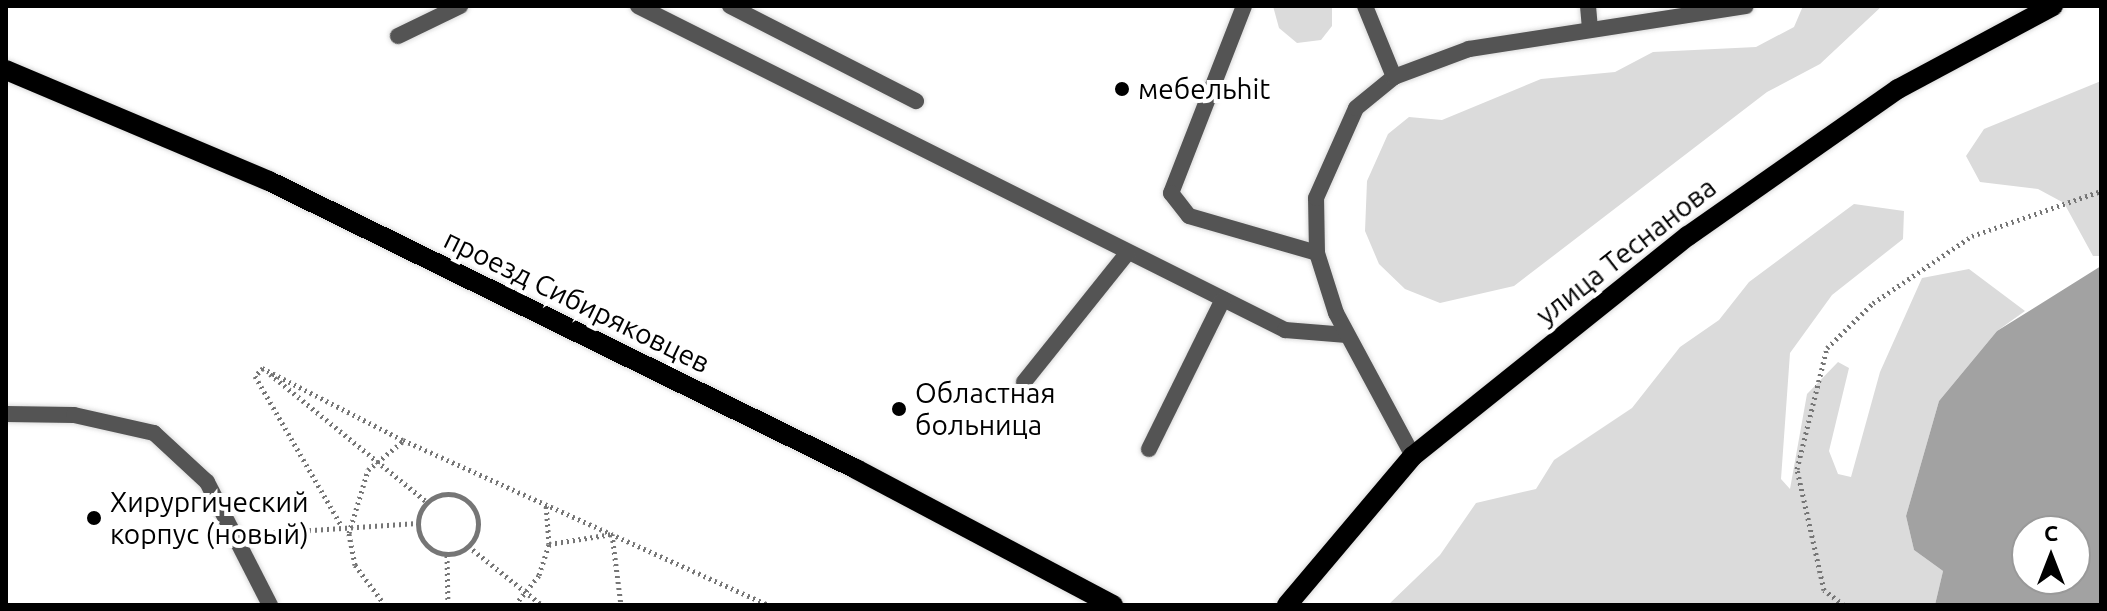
<!DOCTYPE html>
<meta charset="utf-8">
<style>
body{margin:0}
#map{position:relative;width:2107px;height:611px;overflow:hidden;background:#fff;font-family:Ubuntu,sans-serif}
div>[style]{position:absolute}
.green>*{inset:0;background:#dbdbdb}
.water>*{inset:0;background:#a2a2a2}
.path>*{height:5px;margin-top:-2.5px;transform-origin:0;background:repeating-linear-gradient(90deg,#767676 0 2px,transparent 0 6px)}
.path>.ring{margin:-2.5px;padding:0;box-sizing:content-box;background:none;border:5px solid #767676;border-radius:50%}
.roads{filter:drop-shadow(0 0 2px #dbdbdb) drop-shadow(0 0 2px #dbdbdb)}
.lane>*{height:16px;margin:-8px;padding:0 8px;transform-origin:8px;border-radius:8px;background:#545454}
.street>*{height:16px;margin:-8px;padding:0 8px;transform-origin:8px;border-radius:8px;background:#545454}
.primary>*{height:20px;margin:-10px;padding:0 10px;transform-origin:10px;border-radius:10px;background:#000}
.dots>*{width:22px;height:22px;translate:-50% -50%;box-sizing:border-box;border:4px solid #fff;border-radius:50%}
span{translate:-50% -50%;white-space:nowrap;text-align:center;line-height:1.15;-webkit-text-stroke:8px #fff;paint-order:stroke}
.poi-label{font-size:28px;color:#000}
.left{translate:0 -50%;text-align:left}
.street-label{font-size:28px;color:#000}
.frame{position:absolute;inset:0;border:8px solid #000;pointer-events:none}
.north{position:absolute;left:2011px;top:515px;width:80px;height:80px;box-sizing:border-box;background:#fff;border:2px solid #999;border-radius:50%;rotate:0deg;font-size:22px;font-weight:700;line-height:32px;text-align:center;color:#000}
.north::after{content:'';display:block;margin:auto;width:28px;height:36px;background:#000;clip-path:polygon(50% 0,100% 100%,50% 72%,0 100%)}
</style>
<div id="map">
<div class="green">
<div style="clip-path:polygon(1273px 6px,1332px 6px,1332px 26px,1321px 40px,1297px 43px,1279px 28px)"></div>
<div style="clip-path:polygon(1803px 6px,1882px 6px,1820px 64px,1767px 92px,1514px 286px,1440px 303px,1405px 289px,1379px 264px,1365px 231px,1367px 181px,1388px 134px,1409px 117px,1442px 120px,1541px 79px,1615px 72px,1653px 52px,1756px 47px,1794px 27px)"></div>
<div style="clip-path:polygon(2101px 81px,2101px 256px,2093px 256px,2064px 203px,2038px 189px,1980px 182px,1966px 156px,1984px 129px)"></div>
<div style="clip-path:polygon(1854px 204px,1904px 211px,1903px 239px,1832px 295px,1790px 353px,1781px 479px,1790px 489px,1807px 394px,1838px 362px,1849px 368px,1829px 451px,1838px 474px,1851px 477px,1880px 372px,1922px 278px,1969px 269px,2025px 311px,1997px 331px,1939px 401px,1906px 516px,1914px 550px,1943px 571px,1935px 605px,1388px 605px,1440px 555px,1476px 503px,1536px 489px,1554px 460px,1632px 408px,1680px 347px,1719px 320px,1749px 282px)"></div>
</div>
<div class="water">
<div style="clip-path:polygon(evenodd,2101px 266px,2101px 605px,1935px 605px,1943px 571px,1914px 550px,1906px 516px,1939px 401px,1997px 331px,2101px 266px,2027px 531px,2075px 531px,2075px 579px,2027px 579px,2027px 531px)"></div>
</div>
<div class="path">
<div style="left:262px;top:368px;width:158px;rotate:27.1deg"></div>
<div style="left:403px;top:440px;width:401px;rotate:24.3deg"></div>
<div style="left:263px;top:368px;width:11px;rotate:135deg"></div>
<div style="left:255px;top:376px;width:172px;rotate:60deg"></div>
<div style="left:270px;top:374px;width:203px;rotate:39.2deg"></div>
<div class="ring" style="left:418px;top:494px;width:55px;height:55px"></div>
<div style="left:267px;top:533px;width:151px;rotate:-3.8deg"></div>
<div style="left:549px;top:544px;width:64px;rotate:-9deg"></div>
<div style="left:612px;top:534px;width:72px;rotate:82.8deg"></div>
<div style="left:468px;top:546px;width:95px;rotate:38.6deg"></div>
<div style="left:447px;top:555px;width:50px;rotate:88.9deg"></div>
<div style="left:385px;top:605px;width:50px;rotate:-126.9deg"></div>
<div style="left:355px;top:565px;width:33px;rotate:-101deg"></div>
<div style="left:349px;top:533px;width:66px;rotate:-73.2deg"></div>
<div style="left:368px;top:470px;width:45px;rotate:-39.6deg"></div>
<div style="left:515px;top:605px;width:38px;rotate:-51deg"></div>
<div style="left:539px;top:575px;width:33px;rotate:-72deg"></div>
<div style="left:549px;top:544px;width:40px;rotate:-94.3deg"></div>
<div style="left:1844px;top:605px;width:25px;rotate:-143deg"></div>
<div style="left:1824px;top:590px;width:124px;rotate:-102.6deg"></div>
<div style="left:1797px;top:469px;width:125px;rotate:-76.1deg"></div>
<div style="left:1827px;top:348px;width:64px;rotate:-44.4deg"></div>
<div style="left:1873px;top:303px;width:120px;rotate:-34.1deg"></div>
<div style="left:1972px;top:236px;width:137px;rotate:-19.2deg"></div>
</div>
<div class="roads">
<div class="lane">
<div style="left:638px;top:6px;width:724px;rotate:26.6deg"></div>
<div style="left:1285px;top:330px;width:62px;rotate:4.6deg"></div>
<div style="left:730px;top:6px;width:209px;rotate:27.1deg"></div>
<div style="left:1244px;top:6px;width:201px;rotate:111.3deg"></div>
<div style="left:1171px;top:193px;width:29px;rotate:52deg"></div>
<div style="left:1189px;top:216px;width:133px;rotate:16.1deg"></div>
<div style="left:1365px;top:6px;width:77px;rotate:67.8deg"></div>
<div style="left:1588px;top:6px;width:21px;rotate:85deg"></div>
<div style="left:398px;top:36px;width:69px;rotate:-25.8deg"></div>
<div style="left:1024px;top:382px;width:166px;rotate:-51.3deg"></div>
<div style="left:6px;top:414px;width:68px;rotate:0.8deg"></div>
<div style="left:74px;top:415px;width:82px;rotate:12.7deg"></div>
<div style="left:154px;top:433px;width:72px;rotate:42.8deg"></div>
<div style="left:207px;top:482px;width:138px;rotate:62.9deg"></div>
<div style="left:1149px;top:449px;width:167px;rotate:-63.7deg"></div>
</div>
<div class="street">
<div style="left:1413px;top:456px;width:162px;rotate:-118.3deg"></div>
<div style="left:1336px;top:313px;width:63px;rotate:-107.6deg"></div>
<div style="left:1317px;top:253px;width:55px;rotate:-91deg"></div>
<div style="left:1316px;top:198px;width:98px;rotate:-66deg"></div>
<div style="left:1356px;top:108px;width:49px;rotate:-39.2deg"></div>
<div style="left:1394px;top:77px;width:80px;rotate:-20.5deg"></div>
<div style="left:1469px;top:49px;width:280px;rotate:-8.8deg"></div>
</div>
<div class="primary">
<div style="left:6px;top:70px;width:285px;rotate:22.9deg"></div>
<div style="left:269px;top:181px;width:654px;rotate:26.13deg"></div>
<div style="left:856px;top:469px;width:291px;rotate:27.9deg"></div>
<div style="left:1287px;top:605px;width:195px;rotate:-49.8deg"></div>
<div style="left:1413px;top:456px;width:352px;rotate:-38.7deg"></div>
<div style="left:1688px;top:236px;width:256px;rotate:-35deg"></div>
<div style="left:1898px;top:89px;width:176px;rotate:-28.2deg"></div>
</div>
</div>
<div class="dots">
<div style="left:1122px;top:89px;background:#000"></div>
<div style="left:899px;top:409px;background:#000"></div>
<div style="left:94px;top:518px;background:#000"></div>
</div>
<div class="poi-label">
<span class="left" style="left:1138px;top:89px">мебельhit</span>
<span class="left" style="left:915px;top:409px">Областная<br>больница</span>
<span class="left" style="left:110px;top:518px">Хирургический<br>корпус (новый)</span>
</div>
<div class="street-label">
<span style="left:1626px;top:251px;rotate:-38deg">улица Теснанова</span>
<span style="left:577px;top:301px;rotate:26deg">проезд Сибиряковцев</span>
</div>
<div class="frame"></div>
<div class="north">С</div>
</div>
